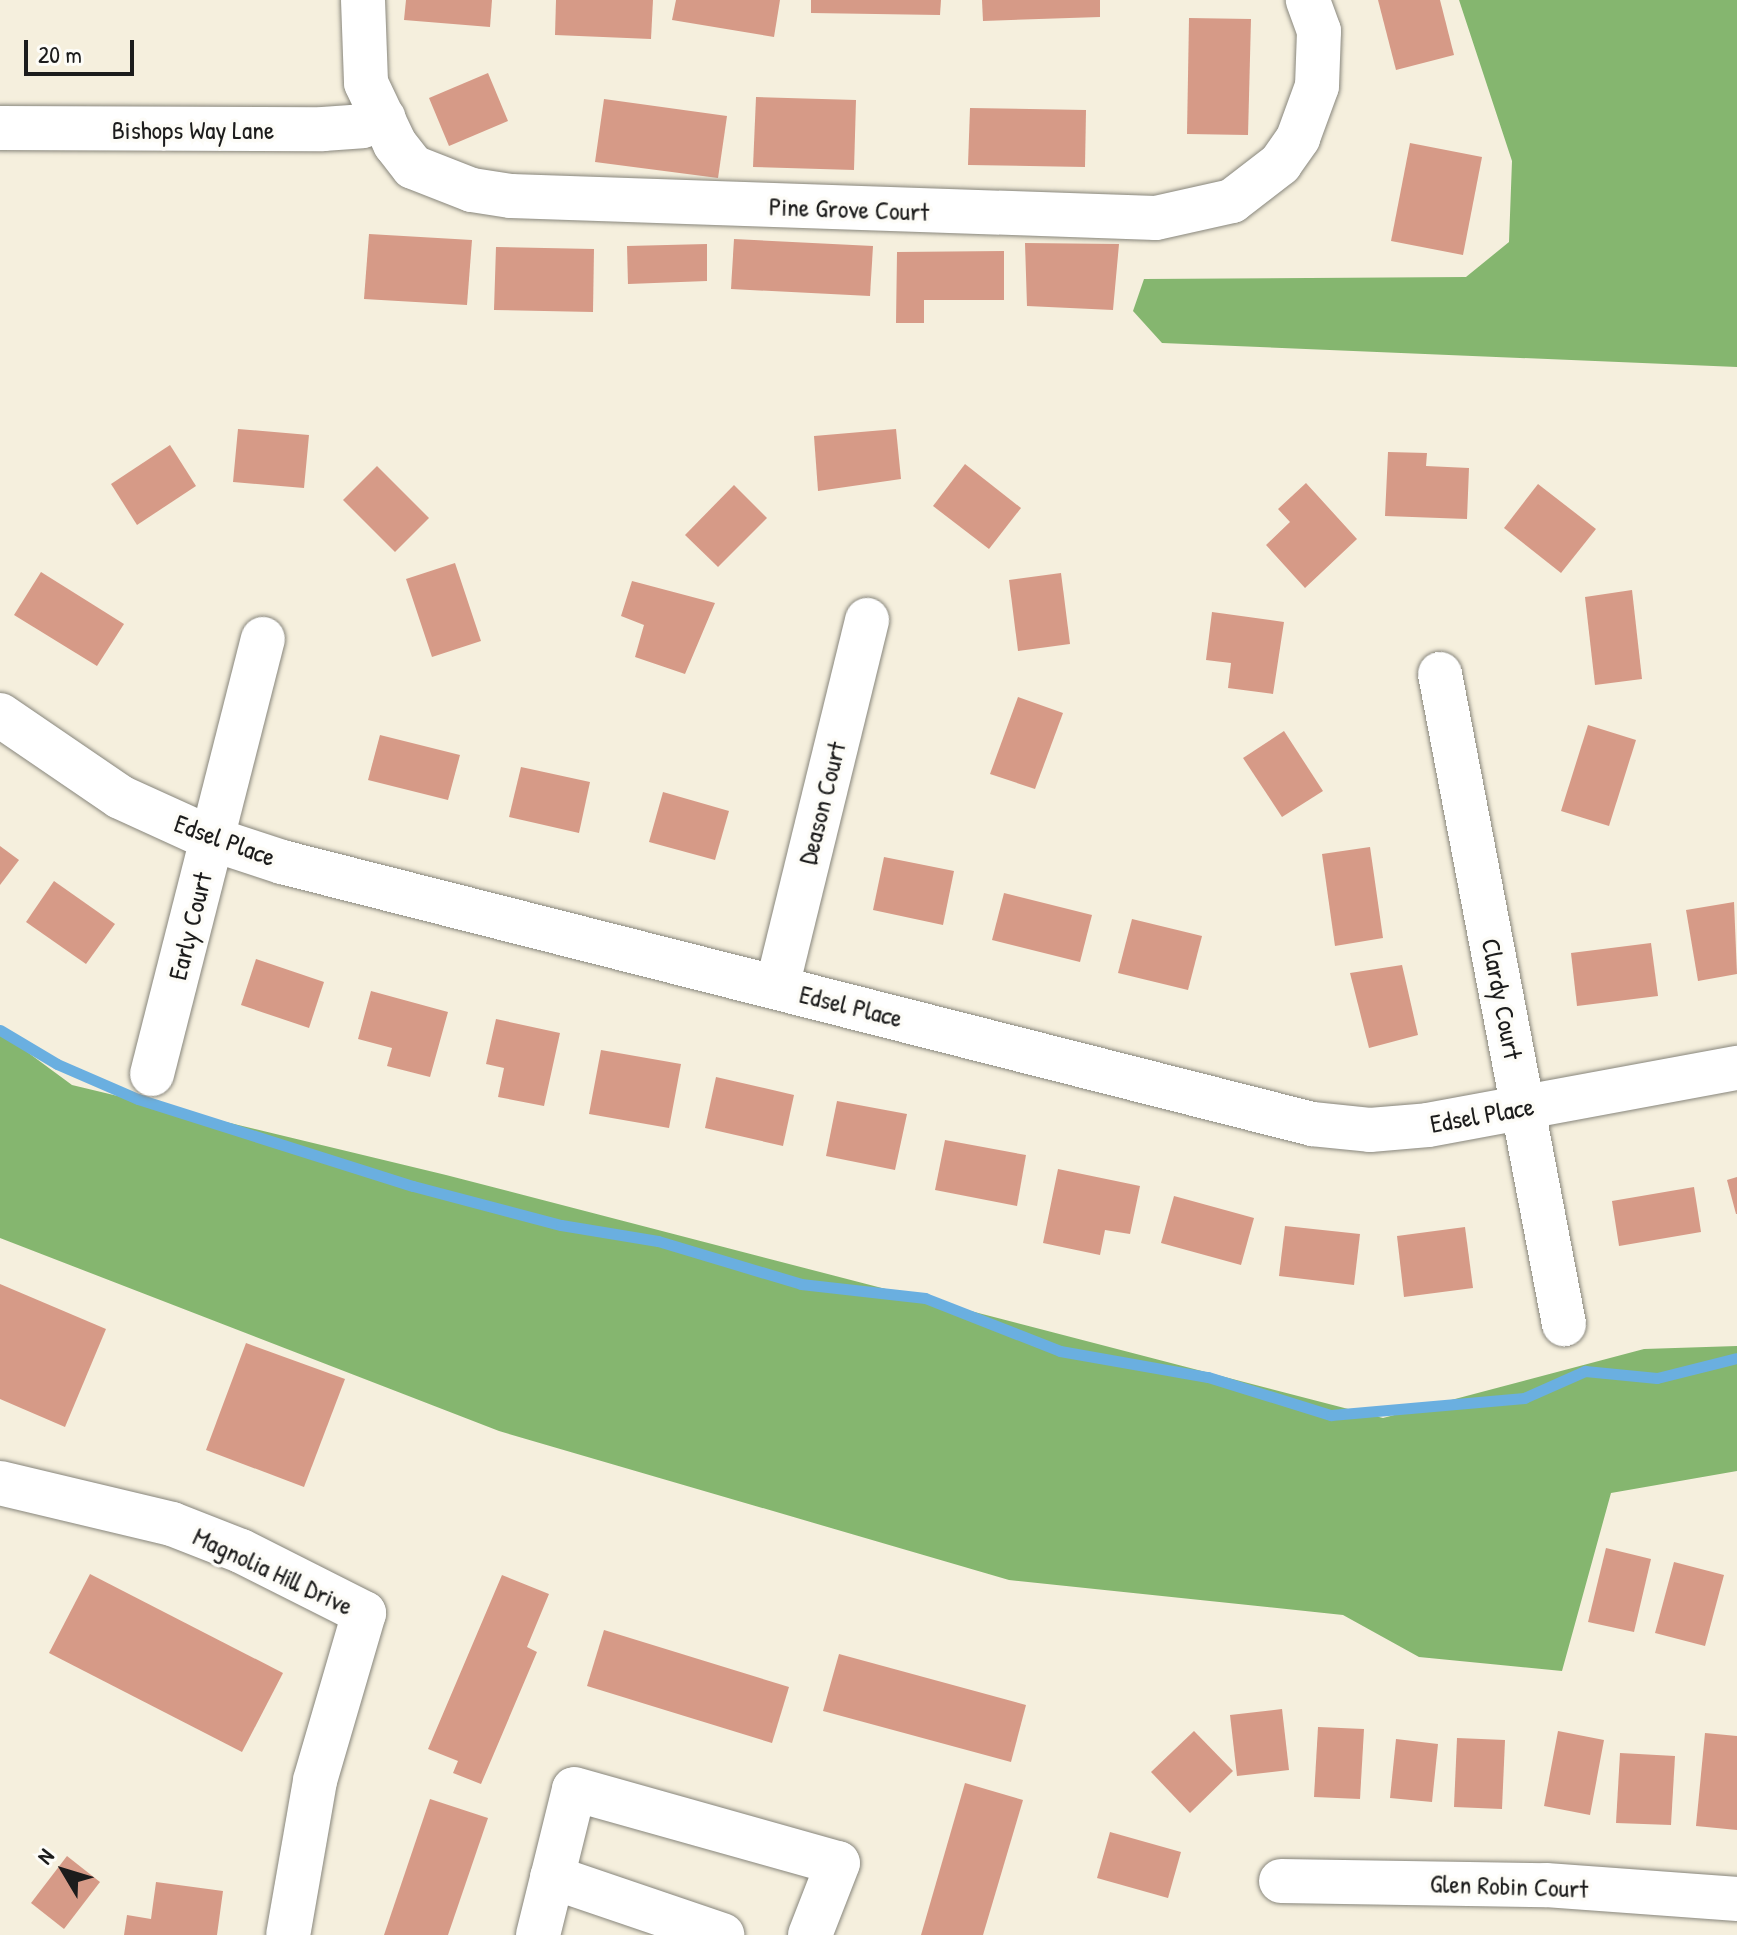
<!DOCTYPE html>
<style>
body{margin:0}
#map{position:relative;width:1737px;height:1935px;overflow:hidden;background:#f5efdd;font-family:"Patrick Hand",sans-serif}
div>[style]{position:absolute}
.forest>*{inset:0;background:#85b66f}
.stream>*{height:11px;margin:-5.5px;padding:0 5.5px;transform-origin:5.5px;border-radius:5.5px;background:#6aafe0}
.building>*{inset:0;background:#d69a87}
.roads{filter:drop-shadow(0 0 2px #88867c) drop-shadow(0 0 2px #88867c)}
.minor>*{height:44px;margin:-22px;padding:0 22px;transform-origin:22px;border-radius:22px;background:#fff}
span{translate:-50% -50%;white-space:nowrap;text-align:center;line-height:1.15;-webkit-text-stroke:7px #fdfcf7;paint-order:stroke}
.street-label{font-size:26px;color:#1c1c1c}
.north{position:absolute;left:24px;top:1831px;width:80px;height:80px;-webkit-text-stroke:6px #fdfcf7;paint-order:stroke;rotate:308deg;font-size:22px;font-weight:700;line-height:32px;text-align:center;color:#1c1c1c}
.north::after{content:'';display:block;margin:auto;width:28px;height:36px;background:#1c1c1c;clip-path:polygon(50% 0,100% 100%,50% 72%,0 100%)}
.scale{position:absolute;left:24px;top:40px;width:110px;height:36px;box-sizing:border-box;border:4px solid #1c1c1c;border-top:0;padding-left:10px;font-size:24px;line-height:28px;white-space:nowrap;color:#1c1c1c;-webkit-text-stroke:6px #fdfcf7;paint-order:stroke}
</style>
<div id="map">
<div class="forest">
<div style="clip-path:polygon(1459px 0,1737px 0,1737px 367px,1162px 343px,1133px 311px,1144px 279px,1466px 277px,1509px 242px,1512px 161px)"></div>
<div style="clip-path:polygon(0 1032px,72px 1085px,446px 1175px,1383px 1418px,1644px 1349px,1737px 1346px,1737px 1471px,1611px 1493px,1562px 1671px,1419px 1657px,1343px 1615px,1009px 1580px,499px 1431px,0 1238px)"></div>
</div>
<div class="stream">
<div style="left:0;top:1030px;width:66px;rotate:30.8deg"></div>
<div style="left:57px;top:1064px;width:88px;rotate:23.4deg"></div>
<div style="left:138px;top:1099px;width:288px;rotate:17.6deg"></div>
<div style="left:413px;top:1186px;width:153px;rotate:14.8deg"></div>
<div style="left:561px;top:1225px;width:98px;rotate:9.4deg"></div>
<div style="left:658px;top:1241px;width:149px;rotate:16.7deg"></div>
<div style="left:801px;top:1284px;width:125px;rotate:6.4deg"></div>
<div style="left:925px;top:1298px;width:145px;rotate:21.4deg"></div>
<div style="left:1060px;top:1351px;width:150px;rotate:10deg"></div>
<div style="left:1208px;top:1377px;width:129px;rotate:17.2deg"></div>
<div style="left:1331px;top:1415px;width:194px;rotate:-5deg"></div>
<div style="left:1524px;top:1398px;width:67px;rotate:-23.9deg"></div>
<div style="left:1585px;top:1371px;width:72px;rotate:5.6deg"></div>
<div style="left:1657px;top:1378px;width:82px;rotate:-14deg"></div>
</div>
<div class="building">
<div style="clip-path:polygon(406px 0,492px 0,490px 27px,404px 20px)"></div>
<div style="clip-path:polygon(556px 0,653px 0,651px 39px,555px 35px)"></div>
<div style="clip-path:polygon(676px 0,780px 0,774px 37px,672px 20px)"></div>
<div style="clip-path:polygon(811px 0,941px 0,940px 15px,811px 13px)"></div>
<div style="clip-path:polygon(982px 0,1100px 0,1100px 17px,983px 21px)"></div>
<div style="clip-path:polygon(1378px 0,1440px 0,1454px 55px,1396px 70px)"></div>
<div style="clip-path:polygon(1189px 18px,1251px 19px,1248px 135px,1187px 134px)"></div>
<div style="clip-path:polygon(488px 73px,508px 121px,449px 146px,429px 98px)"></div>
<div style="clip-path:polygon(756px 97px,856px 100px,854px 170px,753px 167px)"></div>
<div style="clip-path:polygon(604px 99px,727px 116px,718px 178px,595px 162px)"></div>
<div style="clip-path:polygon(970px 108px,1086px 110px,1085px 167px,968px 165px)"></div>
<div style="clip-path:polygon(1410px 143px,1482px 157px,1463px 255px,1391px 241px)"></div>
<div style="clip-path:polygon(369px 234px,472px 240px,467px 305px,364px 299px)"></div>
<div style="clip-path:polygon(734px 239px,873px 246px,870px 296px,731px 289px)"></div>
<div style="clip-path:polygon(1025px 243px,1119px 244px,1113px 310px,1027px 306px)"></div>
<div style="clip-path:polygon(707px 244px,707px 281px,628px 284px,627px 246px)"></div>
<div style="clip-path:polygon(496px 247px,594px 249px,593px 312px,494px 310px)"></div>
<div style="clip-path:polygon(1004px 251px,1004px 300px,924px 300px,924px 323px,896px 323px,897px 252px)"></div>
<div style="clip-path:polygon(238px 429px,309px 435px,304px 488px,233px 482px)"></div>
<div style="clip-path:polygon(896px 429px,901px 479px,818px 491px,814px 436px)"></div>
<div style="clip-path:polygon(170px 445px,196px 486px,137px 525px,111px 484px)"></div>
<div style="clip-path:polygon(1388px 452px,1427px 453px,1426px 466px,1469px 468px,1467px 519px,1385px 516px)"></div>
<div style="clip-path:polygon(965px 464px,1021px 508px,989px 549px,933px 506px)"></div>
<div style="clip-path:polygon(377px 466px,429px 518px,395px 552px,343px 500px)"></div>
<div style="clip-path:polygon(1306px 483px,1357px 539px,1305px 588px,1266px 545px,1290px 522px,1278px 509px)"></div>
<div style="clip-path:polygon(1538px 484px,1596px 529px,1561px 573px,1504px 528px)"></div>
<div style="clip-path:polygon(734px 485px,767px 518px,718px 567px,685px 535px)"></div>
<div style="clip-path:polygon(455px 563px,481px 641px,432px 657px,406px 579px)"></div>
<div style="clip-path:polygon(41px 572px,124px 624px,97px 666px,14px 615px)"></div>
<div style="clip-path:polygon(1061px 573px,1070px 644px,1018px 651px,1009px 580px)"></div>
<div style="clip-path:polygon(632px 581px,715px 603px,685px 674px,635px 657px,644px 625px,621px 616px)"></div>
<div style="clip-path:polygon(1632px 590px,1642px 679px,1595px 685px,1585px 597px)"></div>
<div style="clip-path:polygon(1212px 612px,1284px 622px,1273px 694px,1228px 688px,1231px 663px,1206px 660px)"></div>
<div style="clip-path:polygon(1018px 697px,1063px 713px,1035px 789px,990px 774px)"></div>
<div style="clip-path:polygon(1588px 725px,1636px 740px,1609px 826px,1561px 811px)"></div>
<div style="clip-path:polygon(1284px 731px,1323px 791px,1282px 817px,1243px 758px)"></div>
<div style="clip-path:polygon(380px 735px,460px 755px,448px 800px,368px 780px)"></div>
<div style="clip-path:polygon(521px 767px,590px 782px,579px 833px,509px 817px)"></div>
<div style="clip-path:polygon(663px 792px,729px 811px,715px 860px,649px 842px)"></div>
<div style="clip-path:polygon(0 846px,19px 860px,0 885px)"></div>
<div style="clip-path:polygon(1370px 847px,1383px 938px,1335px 946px,1322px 854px)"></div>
<div style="clip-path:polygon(884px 857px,954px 871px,943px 925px,873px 910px)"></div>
<div style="clip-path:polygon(54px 881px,115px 924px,86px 964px,26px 922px)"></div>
<div style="clip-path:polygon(1004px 893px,1092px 915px,1080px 962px,992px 940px)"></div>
<div style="clip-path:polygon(1734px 902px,1737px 974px,1698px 981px,1686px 910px)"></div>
<div style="clip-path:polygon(1132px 919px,1202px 936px,1188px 990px,1118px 973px)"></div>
<div style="clip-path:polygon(1651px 943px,1658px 996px,1577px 1006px,1571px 953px)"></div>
<div style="clip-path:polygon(256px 959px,324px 982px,309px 1028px,241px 1005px)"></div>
<div style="clip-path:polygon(1402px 965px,1418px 1035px,1369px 1048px,1350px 973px)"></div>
<div style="clip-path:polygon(371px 991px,448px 1012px,430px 1077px,387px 1066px,392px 1048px,358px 1039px)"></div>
<div style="clip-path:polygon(496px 1019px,560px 1033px,544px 1106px,498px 1097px,504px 1068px,486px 1064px)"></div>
<div style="clip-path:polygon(601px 1050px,681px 1064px,669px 1128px,589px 1114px)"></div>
<div style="clip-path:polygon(716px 1077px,794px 1095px,783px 1146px,705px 1128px)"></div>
<div style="clip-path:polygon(837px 1101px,907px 1114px,895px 1170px,826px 1156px)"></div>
<div style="clip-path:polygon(945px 1140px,1026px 1155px,1017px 1206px,935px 1190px)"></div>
<div style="clip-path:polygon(1058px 1169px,1140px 1186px,1130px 1234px,1105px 1230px,1100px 1255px,1043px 1243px)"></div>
<div style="clip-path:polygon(1737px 1177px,1737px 1214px,1736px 1214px,1727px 1180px)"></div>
<div style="clip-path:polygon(1694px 1187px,1701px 1232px,1619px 1246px,1612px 1201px)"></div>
<div style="clip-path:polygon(1174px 1196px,1254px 1218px,1241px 1265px,1161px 1243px)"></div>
<div style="clip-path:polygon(1285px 1226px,1360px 1234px,1354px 1285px,1279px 1276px)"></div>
<div style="clip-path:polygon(1465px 1227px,1473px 1288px,1404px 1297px,1397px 1236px)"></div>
<div style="clip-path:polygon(0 1284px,106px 1329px,65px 1427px,0 1399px)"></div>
<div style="clip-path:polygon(246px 1343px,345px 1379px,304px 1487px,206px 1450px)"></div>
<div style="clip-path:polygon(1606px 1548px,1651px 1559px,1634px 1632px,1588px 1622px)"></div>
<div style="clip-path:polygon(1674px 1562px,1724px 1575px,1705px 1646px,1655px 1633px)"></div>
<div style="clip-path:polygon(90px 1574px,283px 1673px,242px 1752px,49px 1653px)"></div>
<div style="clip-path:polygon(502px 1575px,549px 1594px,527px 1647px,537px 1652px,481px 1784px,453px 1773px,458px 1761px,428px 1749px)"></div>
<div style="clip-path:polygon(604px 1630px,789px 1687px,772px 1743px,587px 1686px)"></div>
<div style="clip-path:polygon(839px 1654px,1026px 1705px,1011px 1762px,823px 1711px)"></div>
<div style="clip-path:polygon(1282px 1709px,1289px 1770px,1237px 1776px,1230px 1715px)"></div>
<div style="clip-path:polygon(1318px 1727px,1364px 1729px,1360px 1799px,1314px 1797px)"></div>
<div style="clip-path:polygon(1194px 1731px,1233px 1771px,1190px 1813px,1151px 1772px)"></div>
<div style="clip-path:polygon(1558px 1731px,1604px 1740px,1590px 1815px,1544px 1806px)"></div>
<div style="clip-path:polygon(1705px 1733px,1737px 1736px,1737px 1830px,1696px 1826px)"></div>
<div style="clip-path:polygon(1457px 1738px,1505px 1740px,1502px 1809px,1454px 1807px)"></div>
<div style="clip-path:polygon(1396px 1739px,1438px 1744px,1432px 1802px,1390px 1798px)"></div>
<div style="clip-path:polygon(1620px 1753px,1675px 1756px,1671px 1825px,1616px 1823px)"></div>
<div style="clip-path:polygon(965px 1783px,1023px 1800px,983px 1935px,921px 1935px)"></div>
<div style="clip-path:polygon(430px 1799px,488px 1818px,448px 1935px,384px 1935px)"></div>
<div style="clip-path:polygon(1110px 1832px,1181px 1852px,1168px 1898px,1097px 1878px)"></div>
<div style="clip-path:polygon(67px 1856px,100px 1882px,64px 1929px,31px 1903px)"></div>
<div style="clip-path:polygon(156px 1882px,223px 1891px,217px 1935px,124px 1935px,127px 1915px,151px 1919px)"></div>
</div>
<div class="roads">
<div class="minor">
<div style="left:363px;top:0;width:83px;rotate:87.9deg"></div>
<div style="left:366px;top:83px;width:68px;rotate:64.6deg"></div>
<div style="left:395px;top:144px;width:29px;rotate:52deg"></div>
<div style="left:413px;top:167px;width:63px;rotate:21.3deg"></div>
<div style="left:472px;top:190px;width:39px;rotate:9deg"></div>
<div style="left:511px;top:196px;width:645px;rotate:1.95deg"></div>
<div style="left:1156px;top:218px;width:78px;rotate:-12.6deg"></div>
<div style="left:1232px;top:201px;width:61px;rotate:-37.6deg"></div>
<div style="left:1280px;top:164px;width:32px;rotate:-55deg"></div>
<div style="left:1298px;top:138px;width:55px;rotate:-69.9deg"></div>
<div style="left:1317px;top:86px;width:55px;rotate:-87.9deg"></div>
<div style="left:1319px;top:31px;width:33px;rotate:-110deg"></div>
<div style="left:0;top:128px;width:323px;rotate:0.2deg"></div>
<div style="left:323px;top:129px;width:39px;rotate:-4deg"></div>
<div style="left:362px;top:126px;width:23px;rotate:-20deg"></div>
<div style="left:1440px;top:674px;width:662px;rotate:79.2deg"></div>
<div style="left:0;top:715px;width:145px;rotate:34.3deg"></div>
<div style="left:120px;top:797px;width:101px;rotate:24.5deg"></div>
<div style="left:212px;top:839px;width:74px;rotate:18.2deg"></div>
<div style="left:282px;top:862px;width:1063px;rotate:14.27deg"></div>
<div style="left:1312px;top:1124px;width:58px;rotate:5.9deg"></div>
<div style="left:1370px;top:1130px;width:58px;rotate:-4.9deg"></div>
<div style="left:1428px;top:1125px;width:314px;rotate:-10.5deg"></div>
<div style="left:777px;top:987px;width:378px;rotate:-76.2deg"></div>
<div style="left:152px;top:1074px;width:449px;rotate:-75.7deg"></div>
<div style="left:0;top:1483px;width:177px;rotate:13.4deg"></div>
<div style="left:172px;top:1524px;width:74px;rotate:21.4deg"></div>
<div style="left:241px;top:1551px;width:138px;rotate:26.8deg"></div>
<div style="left:364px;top:1613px;width:175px;rotate:106.3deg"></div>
<div style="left:315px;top:1781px;width:156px;rotate:99.9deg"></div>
<div style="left:552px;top:1877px;width:180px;rotate:18.8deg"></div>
<div style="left:1281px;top:1881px;width:265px;rotate:0.9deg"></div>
<div style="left:1546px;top:1885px;width:192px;rotate:4.2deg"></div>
<div style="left:538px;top:1935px;width:150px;rotate:-76.1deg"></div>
<div style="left:574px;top:1789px;width:274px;rotate:15.7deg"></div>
<div style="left:838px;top:1863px;width:77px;rotate:111.3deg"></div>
</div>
</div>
<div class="street-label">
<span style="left:193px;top:130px">Bishops Way Lane</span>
<span style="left:849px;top:209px;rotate:2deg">Pine Grove Court</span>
<span style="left:822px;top:803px;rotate:-76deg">Deason Court</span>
<span style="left:225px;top:840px;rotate:20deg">Edsel Place</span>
<span style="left:190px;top:926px;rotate:-76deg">Early Court</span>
<span style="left:1502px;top:999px;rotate:79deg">Clardy Court</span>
<span style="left:851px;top:1006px;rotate:14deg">Edsel Place</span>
<span style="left:1482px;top:1115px;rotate:-10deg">Edsel Place</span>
<span style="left:273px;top:1571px;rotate:25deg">Magnolia Hill Drive</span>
<span style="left:1509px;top:1886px;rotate:2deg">Glen Robin Court</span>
</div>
<div class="north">N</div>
<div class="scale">20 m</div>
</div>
